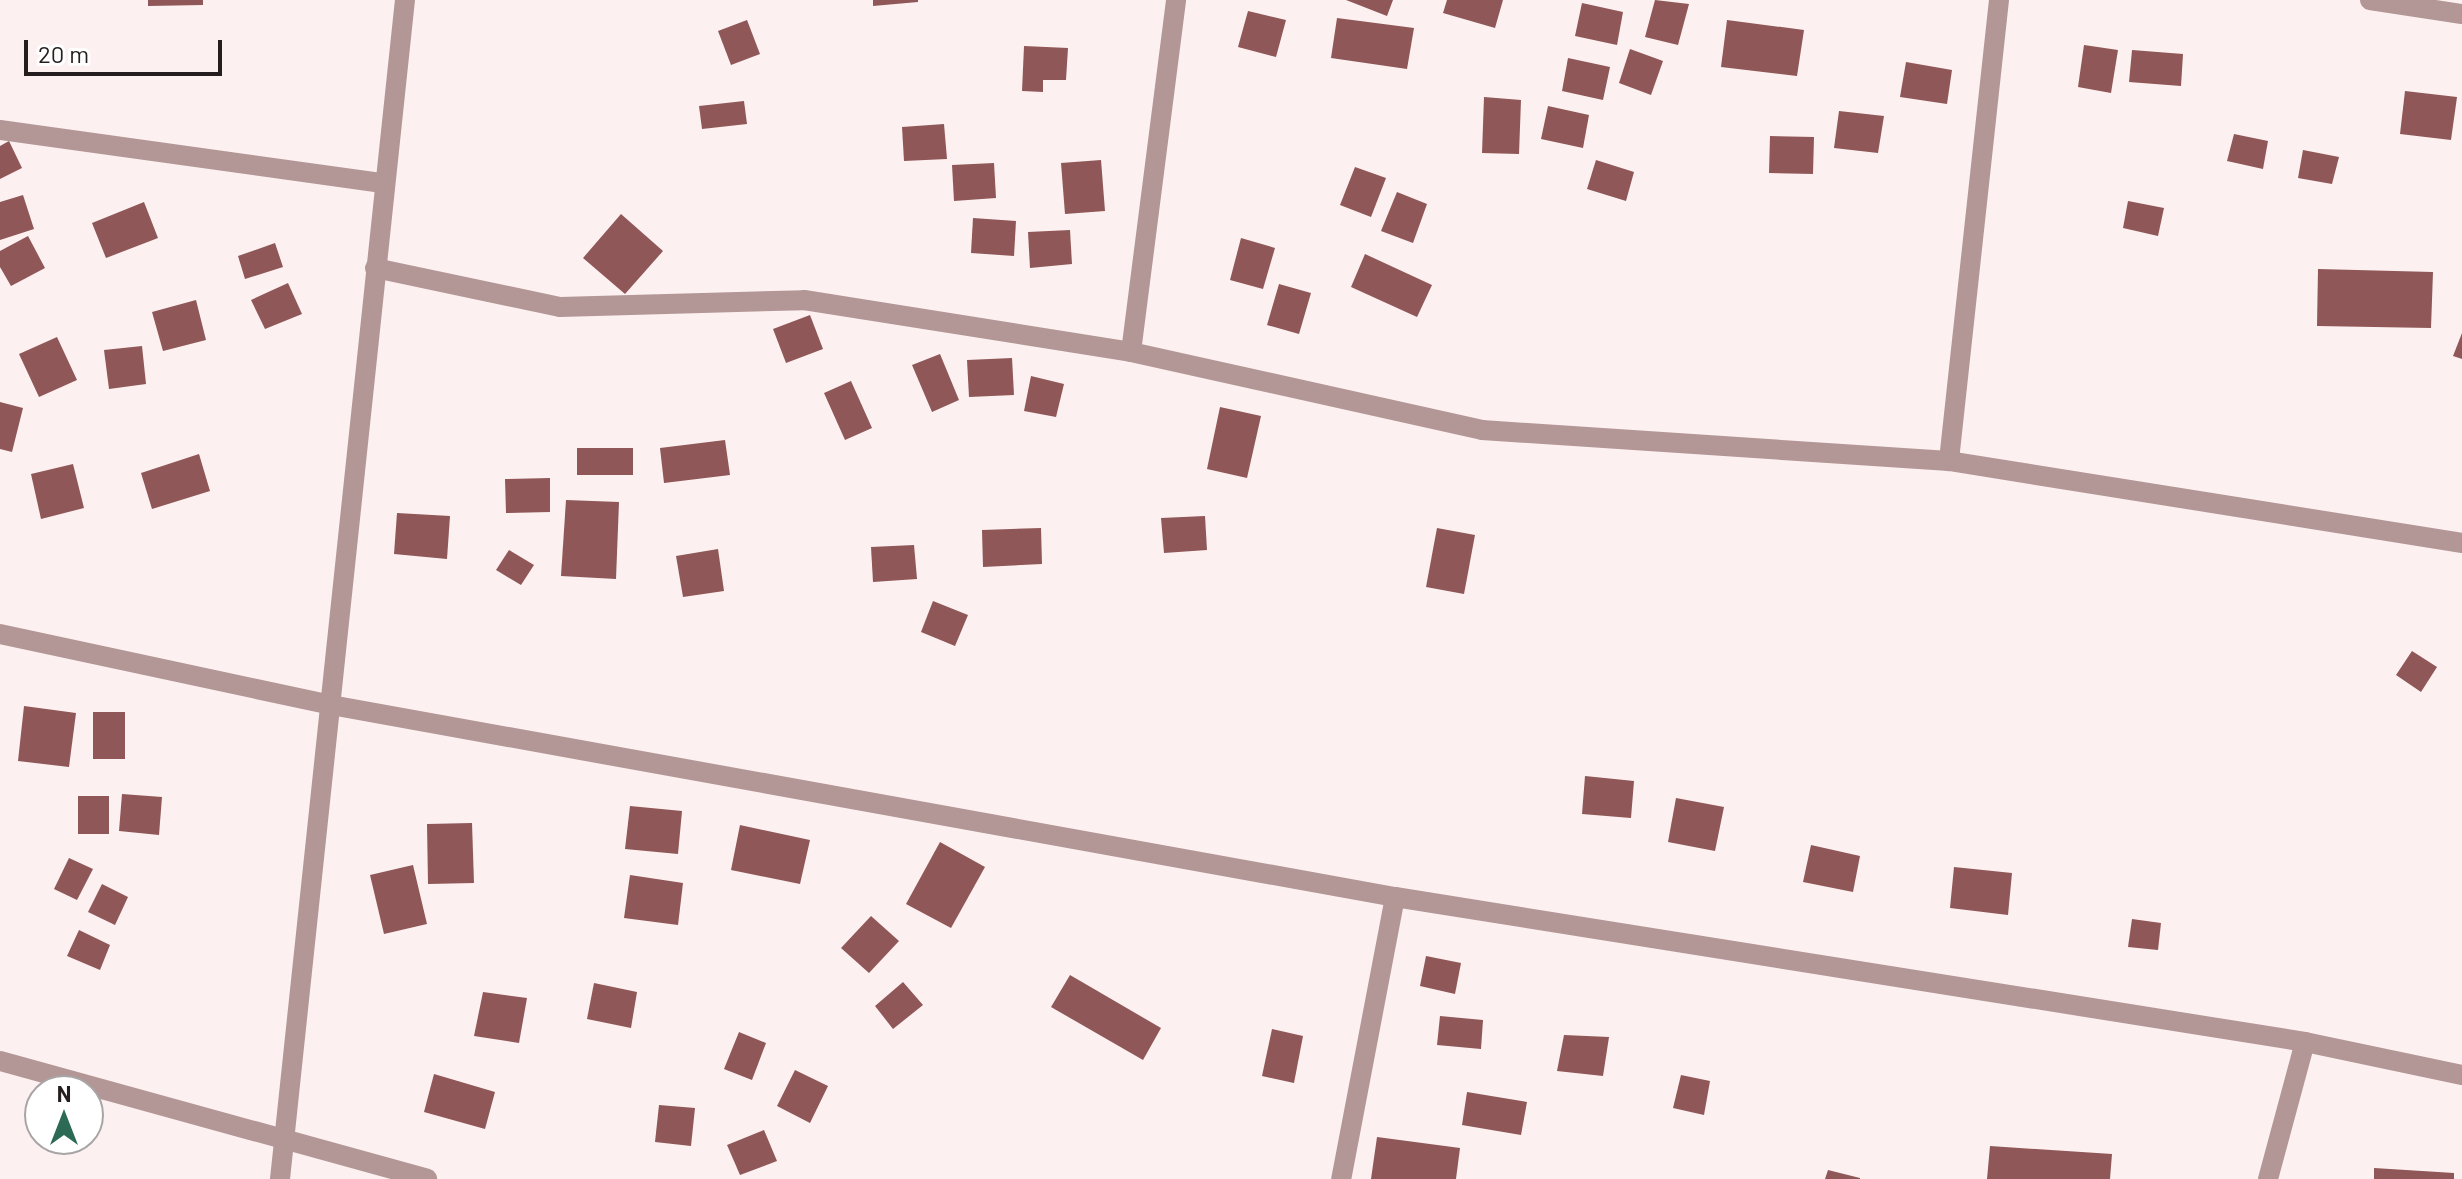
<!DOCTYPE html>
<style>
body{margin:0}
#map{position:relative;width:2462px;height:1179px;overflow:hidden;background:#fdf0f0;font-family:Barlow,sans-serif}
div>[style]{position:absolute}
.building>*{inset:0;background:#8f5757}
.minor>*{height:20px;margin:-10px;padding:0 10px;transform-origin:10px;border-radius:10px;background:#b39796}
span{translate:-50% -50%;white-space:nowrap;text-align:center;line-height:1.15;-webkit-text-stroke:8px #fff;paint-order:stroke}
.north{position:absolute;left:24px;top:1075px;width:80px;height:80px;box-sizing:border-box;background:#fff;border:2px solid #a8a5a5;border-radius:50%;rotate:0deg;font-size:22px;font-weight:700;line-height:32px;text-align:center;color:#251e1e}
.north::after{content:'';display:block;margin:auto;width:28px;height:36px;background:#2c6a56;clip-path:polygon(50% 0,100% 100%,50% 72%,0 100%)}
.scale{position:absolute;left:24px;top:40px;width:198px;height:36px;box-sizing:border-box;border:4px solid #251e1e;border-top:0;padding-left:10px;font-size:24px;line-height:28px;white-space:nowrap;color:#251e1e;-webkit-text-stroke:6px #fff;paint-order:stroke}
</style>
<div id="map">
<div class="building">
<div style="clip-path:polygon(148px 0,203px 0,203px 5px,148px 6px)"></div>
<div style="clip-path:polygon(873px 0,918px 0,918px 2px,873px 6px)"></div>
<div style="clip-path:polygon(1346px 0,1393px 0,1387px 16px)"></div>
<div style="clip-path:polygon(1447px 0,1503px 0,1495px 28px,1443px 13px)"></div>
<div style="clip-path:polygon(1655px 0,1689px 4px,1678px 45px,1645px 37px)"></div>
<div style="clip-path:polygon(1582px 3px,1623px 12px,1617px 45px,1575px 36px)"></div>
<div style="clip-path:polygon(1248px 11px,1286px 20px,1276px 57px,1238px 47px)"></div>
<div style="clip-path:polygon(1337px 18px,1414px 28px,1407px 69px,1331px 58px)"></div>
<div style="clip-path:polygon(747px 20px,760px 54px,731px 65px,718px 31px)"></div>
<div style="clip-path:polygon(1727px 20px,1804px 30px,1797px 76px,1721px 67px)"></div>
<div style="clip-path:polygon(2084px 45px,2118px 50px,2111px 93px,2078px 87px)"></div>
<div style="clip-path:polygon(1024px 46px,1068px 48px,1066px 80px,1043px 80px,1043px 92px,1022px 91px)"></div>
<div style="clip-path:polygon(1630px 49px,1663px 61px,1651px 95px,1619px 83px)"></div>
<div style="clip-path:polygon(2132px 50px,2183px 54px,2181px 86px,2129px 82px)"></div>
<div style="clip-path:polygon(1568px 58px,1610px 67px,1603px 100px,1562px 91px)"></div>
<div style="clip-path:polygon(1906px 62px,1952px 70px,1947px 104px,1900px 97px)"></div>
<div style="clip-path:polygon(2405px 91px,2457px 97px,2451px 140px,2400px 134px)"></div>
<div style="clip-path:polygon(1484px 97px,1521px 100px,1519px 154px,1482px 153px)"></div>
<div style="clip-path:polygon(744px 101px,747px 124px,702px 129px,699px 106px)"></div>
<div style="clip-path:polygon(1548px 106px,1589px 115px,1583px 148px,1541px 139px)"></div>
<div style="clip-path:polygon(1839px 111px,1884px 116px,1878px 153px,1834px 148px)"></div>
<div style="clip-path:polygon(944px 124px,947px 159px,904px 161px,902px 127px)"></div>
<div style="clip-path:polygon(2234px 134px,2268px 141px,2263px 169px,2227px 161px)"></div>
<div style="clip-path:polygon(1770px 136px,1814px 137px,1813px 174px,1769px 173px)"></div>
<div style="clip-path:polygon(9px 141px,22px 168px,0 179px,0 146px)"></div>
<div style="clip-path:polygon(2303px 150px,2339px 157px,2332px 184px,2298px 178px)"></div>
<div style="clip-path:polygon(1101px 160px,1105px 211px,1065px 214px,1061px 163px)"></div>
<div style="clip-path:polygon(1596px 160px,1634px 172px,1626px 201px,1587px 189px)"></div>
<div style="clip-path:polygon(994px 163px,996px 198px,954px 201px,952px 165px)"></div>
<div style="clip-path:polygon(1355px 167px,1386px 178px,1371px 217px,1340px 205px)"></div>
<div style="clip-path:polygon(1397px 192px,1427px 204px,1413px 243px,1381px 231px)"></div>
<div style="clip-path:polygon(23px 195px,34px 229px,0 240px,0 202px)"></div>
<div style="clip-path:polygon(2128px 201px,2164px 208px,2158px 236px,2123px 228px)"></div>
<div style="clip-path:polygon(144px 202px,158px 238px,106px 258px,92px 223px)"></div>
<div style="clip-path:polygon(621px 214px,663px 251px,625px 294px,583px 258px)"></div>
<div style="clip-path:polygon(973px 218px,1016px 221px,1014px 256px,971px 253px)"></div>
<div style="clip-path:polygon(1070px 230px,1072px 264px,1030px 268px,1028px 232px)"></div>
<div style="clip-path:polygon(28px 236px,45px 268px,11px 286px,0 267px,0 251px)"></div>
<div style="clip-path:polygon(1241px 238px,1275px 248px,1263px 289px,1230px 280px)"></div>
<div style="clip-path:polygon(275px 243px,283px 267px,245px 279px,238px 256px)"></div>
<div style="clip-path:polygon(1365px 254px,1432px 285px,1417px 317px,1351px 287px)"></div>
<div style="clip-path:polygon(2318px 269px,2433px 272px,2431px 328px,2317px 326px)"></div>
<div style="clip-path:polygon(288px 283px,302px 314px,265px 329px,251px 300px)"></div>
<div style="clip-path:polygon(1279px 284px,1311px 293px,1299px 334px,1267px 325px)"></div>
<div style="clip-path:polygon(196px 300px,206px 340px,163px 351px,152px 312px)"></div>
<div style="clip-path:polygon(810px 315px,823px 349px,786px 363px,773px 329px)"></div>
<div style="clip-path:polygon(2462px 333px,2462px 359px,2453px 356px)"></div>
<div style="clip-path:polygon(57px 337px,77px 380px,39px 397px,19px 354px)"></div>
<div style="clip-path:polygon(142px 346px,146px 384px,109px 389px,104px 350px)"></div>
<div style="clip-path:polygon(940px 354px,959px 400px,932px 412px,912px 365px)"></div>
<div style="clip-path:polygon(1012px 358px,1014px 395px,969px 397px,967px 360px)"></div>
<div style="clip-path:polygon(1031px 376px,1064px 384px,1056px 417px,1024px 411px)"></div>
<div style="clip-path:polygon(851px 381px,872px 428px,845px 440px,824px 393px)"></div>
<div style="clip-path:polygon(0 402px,23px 408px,12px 452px,0 449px)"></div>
<div style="clip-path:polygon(1220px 407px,1261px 416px,1247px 478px,1207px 469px)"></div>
<div style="clip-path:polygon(725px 440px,730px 475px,664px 483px,660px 448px)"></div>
<div style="clip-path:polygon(577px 448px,633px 448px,633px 475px,577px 475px)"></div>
<div style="clip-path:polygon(199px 454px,210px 491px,152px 509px,141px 473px)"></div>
<div style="clip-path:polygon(73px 464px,84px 508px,41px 519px,31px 474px)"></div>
<div style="clip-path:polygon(550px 478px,550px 512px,506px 513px,505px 479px)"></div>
<div style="clip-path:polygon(566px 500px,619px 502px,616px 579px,561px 576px)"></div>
<div style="clip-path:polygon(397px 513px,450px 516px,447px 559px,394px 554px)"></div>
<div style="clip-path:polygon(1205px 516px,1207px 550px,1164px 553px,1161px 518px)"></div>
<div style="clip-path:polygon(1041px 528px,1042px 564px,983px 567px,982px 530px)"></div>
<div style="clip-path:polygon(1437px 528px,1475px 535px,1464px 594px,1426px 587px)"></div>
<div style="clip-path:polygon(914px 545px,917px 579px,873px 582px,871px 547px)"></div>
<div style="clip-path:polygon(718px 549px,724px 591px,683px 597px,676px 556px)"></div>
<div style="clip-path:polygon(509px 550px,534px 565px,521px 585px,496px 570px)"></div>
<div style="clip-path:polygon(933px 601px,968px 615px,955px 646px,921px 632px)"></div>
<div style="clip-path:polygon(2412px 651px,2437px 667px,2421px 692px,2396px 675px)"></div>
<div style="clip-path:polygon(24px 706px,76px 713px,69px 767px,18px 761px)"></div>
<div style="clip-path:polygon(93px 712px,125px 712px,125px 759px,93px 759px)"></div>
<div style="clip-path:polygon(1585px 776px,1634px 781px,1631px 818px,1582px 814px)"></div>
<div style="clip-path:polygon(122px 794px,162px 797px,159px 835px,119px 831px)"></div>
<div style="clip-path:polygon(78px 796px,109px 796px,109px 834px,78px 834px)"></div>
<div style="clip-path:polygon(1676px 798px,1724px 807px,1715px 851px,1668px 842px)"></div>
<div style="clip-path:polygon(630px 806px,682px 811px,678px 854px,625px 849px)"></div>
<div style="clip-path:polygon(472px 823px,474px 883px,428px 884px,427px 824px)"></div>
<div style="clip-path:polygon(740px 825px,810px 840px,800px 884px,731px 870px)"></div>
<div style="clip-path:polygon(940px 842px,985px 867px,951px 928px,906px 904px)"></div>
<div style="clip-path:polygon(1811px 845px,1860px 856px,1853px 892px,1803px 882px)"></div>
<div style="clip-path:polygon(69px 858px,93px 869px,77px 900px,54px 889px)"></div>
<div style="clip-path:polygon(413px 865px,427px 924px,384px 934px,370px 875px)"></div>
<div style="clip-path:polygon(1954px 867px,2012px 873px,2008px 915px,1950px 908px)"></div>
<div style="clip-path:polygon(630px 875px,683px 883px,678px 925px,624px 918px)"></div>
<div style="clip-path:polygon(102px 884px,128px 897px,115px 925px,88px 912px)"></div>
<div style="clip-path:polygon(871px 916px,899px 941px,869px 973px,841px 948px)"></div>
<div style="clip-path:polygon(2132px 919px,2161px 923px,2158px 950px,2128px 947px)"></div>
<div style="clip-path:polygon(79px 930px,110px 945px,100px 970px,67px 956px)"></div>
<div style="clip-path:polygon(1426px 956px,1461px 963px,1455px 994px,1420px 986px)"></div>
<div style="clip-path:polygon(1070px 975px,1161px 1028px,1143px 1060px,1051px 1007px)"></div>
<div style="clip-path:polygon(903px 982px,923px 1005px,893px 1029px,875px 1006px)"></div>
<div style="clip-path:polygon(594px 983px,637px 992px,631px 1028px,587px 1019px)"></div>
<div style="clip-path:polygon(483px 992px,527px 998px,519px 1043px,474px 1036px)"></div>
<div style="clip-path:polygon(1440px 1016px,1483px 1020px,1481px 1049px,1437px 1045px)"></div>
<div style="clip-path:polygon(1272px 1029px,1303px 1036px,1294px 1083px,1262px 1076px)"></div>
<div style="clip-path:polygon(739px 1032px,766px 1043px,752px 1080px,724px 1069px)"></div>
<div style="clip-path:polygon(1564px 1035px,1609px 1037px,1603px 1076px,1557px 1071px)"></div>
<div style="clip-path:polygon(795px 1070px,828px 1086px,810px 1123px,777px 1106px)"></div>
<div style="clip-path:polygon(434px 1074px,495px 1092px,485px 1129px,424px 1112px)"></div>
<div style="clip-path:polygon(1681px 1075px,1710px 1081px,1704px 1115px,1673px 1108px)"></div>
<div style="clip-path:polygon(1467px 1092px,1527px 1102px,1521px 1135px,1462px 1125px)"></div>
<div style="clip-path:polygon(659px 1105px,695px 1108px,691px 1146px,655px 1142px)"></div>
<div style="clip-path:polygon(764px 1130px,777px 1161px,740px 1175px,727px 1145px)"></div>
<div style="clip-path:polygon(1377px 1137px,1460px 1148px,1456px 1179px,1371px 1179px)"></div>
<div style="clip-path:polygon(1990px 1146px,2112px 1154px,2110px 1179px,1987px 1179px)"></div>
<div style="clip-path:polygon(2374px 1168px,2454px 1173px,2454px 1179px,2374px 1179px)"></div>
<div style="clip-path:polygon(1828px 1170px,1860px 1178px,1860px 1179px,1825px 1179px)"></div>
</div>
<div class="minor">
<div style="left:1999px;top:0;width:464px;rotate:96.2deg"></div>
<div style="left:1949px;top:461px;width:520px;rotate:9.08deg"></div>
<div style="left:2370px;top:0;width:93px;rotate:8.7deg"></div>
<div style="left:0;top:130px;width:388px;rotate:7.9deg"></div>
<div style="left:375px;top:268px;width:189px;rotate:11.9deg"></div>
<div style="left:560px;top:307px;width:244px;rotate:-1.6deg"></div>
<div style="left:804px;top:300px;width:331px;rotate:9deg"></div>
<div style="left:1131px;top:352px;width:360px;rotate:12.5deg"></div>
<div style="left:1482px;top:430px;width:468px;rotate:3.8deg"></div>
<div style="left:1131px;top:352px;width:355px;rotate:-82.7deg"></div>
<div style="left:0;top:634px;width:339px;rotate:12.1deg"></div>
<div style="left:331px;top:705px;width:1081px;rotate:10.23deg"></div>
<div style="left:1395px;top:897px;width:287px;rotate:100.8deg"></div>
<div style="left:1395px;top:897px;width:921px;rotate:9.05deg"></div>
<div style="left:2305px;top:1042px;width:160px;rotate:11.9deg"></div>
<div style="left:0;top:1061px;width:443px;rotate:15.4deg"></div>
<div style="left:280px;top:1179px;width:1186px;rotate:-83.95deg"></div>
<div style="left:2268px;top:1179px;width:142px;rotate:-74.9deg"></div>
</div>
<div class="north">N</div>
<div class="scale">20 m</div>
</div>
